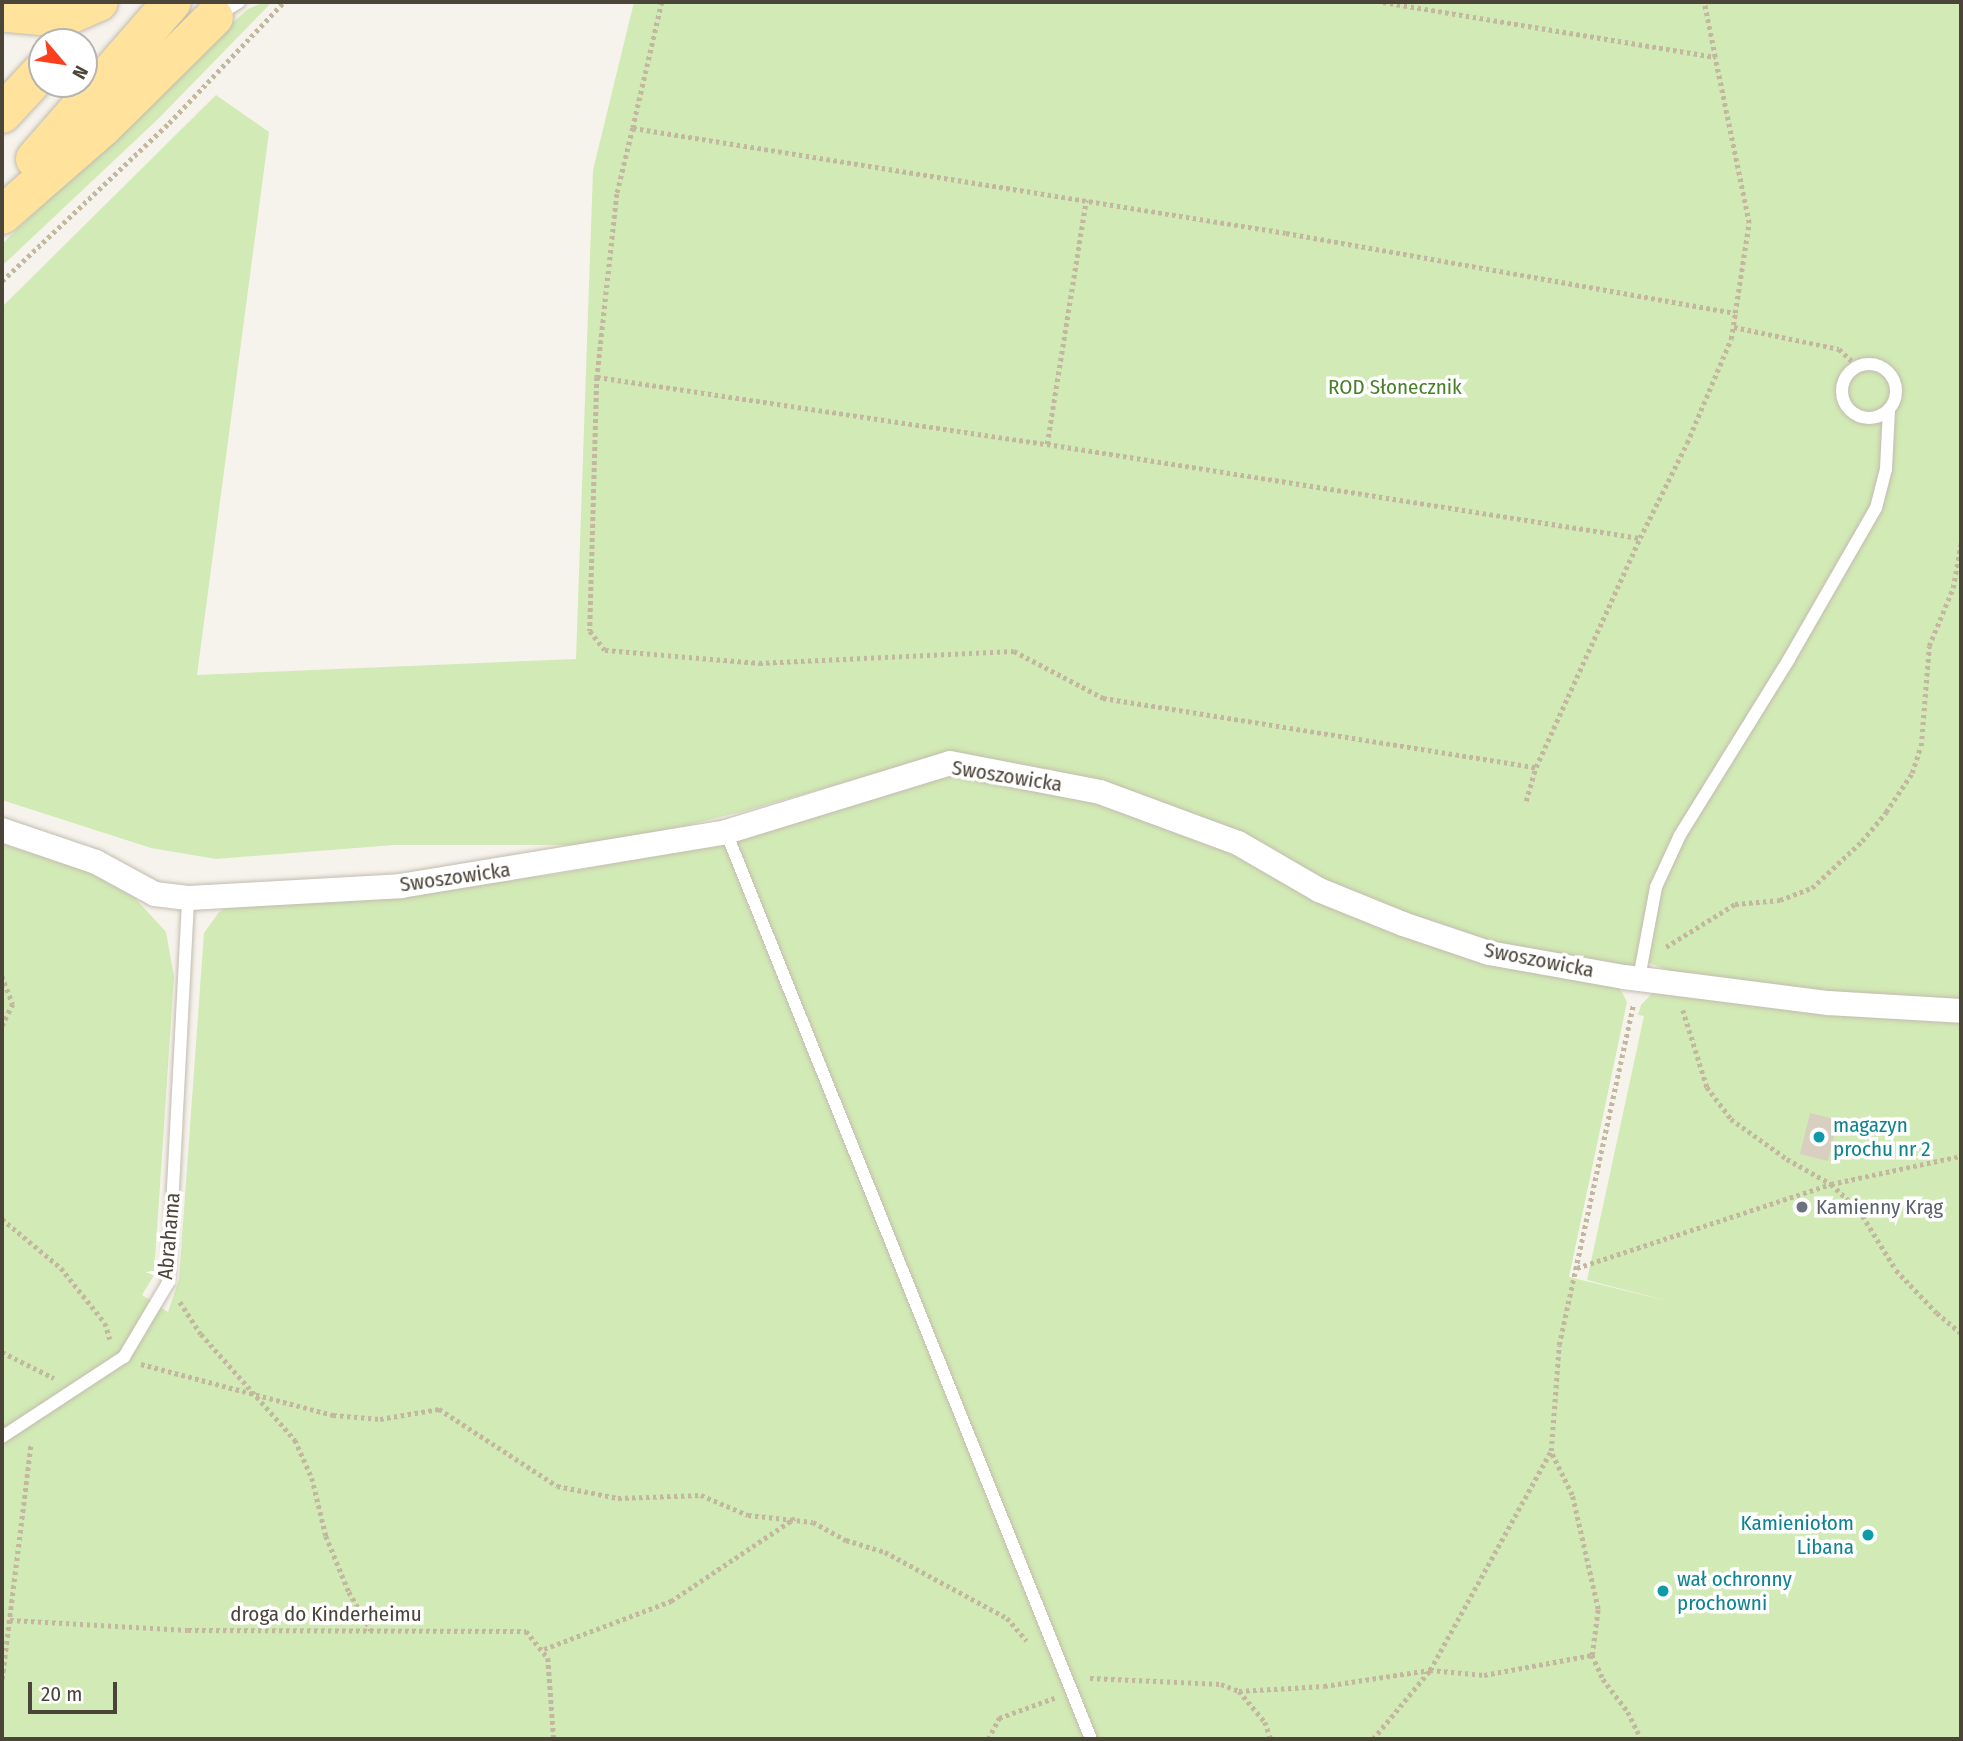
<!DOCTYPE html>
<meta charset="utf-8">
<style>
body{margin:0}
#map{position:relative;width:1963px;height:1741px;overflow:hidden;background:#f6f3ec;font-family:"Fira Sans Condensed",sans-serif}
div>[style]{position:absolute}
.green>*{inset:0;background:#d2eab5}
.building>*{inset:0;background:#d8cfc1}
.path>*{height:4.5px;margin-top:-2.25px;transform-origin:0;background:repeating-linear-gradient(90deg,#c4b79f 0 3.5px,transparent 0 7px)}
.roads{filter:drop-shadow(0 0 2px #c2bbae) drop-shadow(0 0 2px #c2bbae)}
.service>*{height:12px;margin:-6px;padding:0 6px;transform-origin:6px;border-radius:6px;background:#fff}
.service>.ring{margin:-6px;padding:0;box-sizing:content-box;background:none;border:12px solid #fff;border-radius:50%}
.minor>*{height:24px;margin:-12px;padding:0 12px;transform-origin:12px;border-radius:12px;background:#fff}
.primary>*{height:38px;margin:-19px;padding:0 19px;transform-origin:19px;border-radius:19px;background:#ffe39c}
.dots>*{width:19px;height:19px;translate:-50% -50%;box-sizing:border-box;border:4px solid #fff;border-radius:50%}
span{translate:-50% -50%;white-space:nowrap;text-align:center;line-height:1.15;-webkit-text-stroke:7px #fff;paint-order:stroke}
.park-label{font-size:21px;color:#4a7f2a}
.street-label{font-size:21px;color:#4b4439}
.culture-label{font-size:21px;color:#0d838f}
.left{translate:0 -50%;text-align:left}
.right{translate:-100% -50%;text-align:right}
.worship-label{font-size:21px;color:#5b616d}
.frame{position:absolute;inset:0;border:4px solid #4b4439;pointer-events:none}
.north{position:absolute;left:28px;top:28px;width:70px;height:70px;box-sizing:border-box;background:#fff;border:2px solid #b7b4b0;border-radius:50%;rotate:119deg;font-size:19px;font-weight:700;line-height:28px;text-align:center;color:#4b4439}
.north::after{content:'';display:block;margin:auto;width:24px;height:32px;background:#fc3f1d;clip-path:polygon(50% 0,100% 100%,50% 72%,0 100%)}
.scale{position:absolute;left:28px;top:1682px;width:89px;height:32px;box-sizing:border-box;border:4px solid #4b4439;border-top:0;padding-left:9px;font-size:21px;line-height:24px;white-space:nowrap;color:#4b4439;-webkit-text-stroke:5px #fff;paint-order:stroke}
</style>
<div id="map">
<div class="green">
<div style="clip-path:polygon(264px 2px,272px 2px,159px 118px,2px 266px,2px 244px,220px 34px,248px 9px)"></div>
<div style="clip-path:polygon(634px 2px,1961px 2px,1961px 1004px,1685px 977px,1647px 962px,1630px 970px,1475px 939px,1322px 881px,1238px 837px,939px 755px,741px 812px,659px 832px,573px 845px,394px 845px,216px 859px,151px 848px,2px 800px,2px 307px,216px 95px,269px 132px,197px 675px,576px 659px,593px 170px)"></div>
<div style="clip-path:polygon(962px 775px,1043px 786px,1225px 847px,1312px 896px,1618px 985px,1627px 1002px,1569px 1277px,1672px 1302px,1587px 1280px,1644px 1016px,1638px 1015px,1641px 1005px,1658px 987px,1961px 1018px,1961px 1739px,2px 1739px,2px 844px,89px 871px,135px 898px,166px 932px,174px 976px,154px 1275px,142px 1295px,168px 1312px,179px 1279px,204px 933px,219px 912px,230px 906px,430px 890px,557px 874px,677px 852px,898px 785px)"></div>
</div>
<div class="building">
<div style="clip-path:polygon(1810px 1113px,1838px 1120px,1828px 1161px,1800px 1154px)"></div>
</div>
<div class="path">
<div style="left:662px;top:2px;width:129px;rotate:103deg"></div>
<div style="left:633px;top:128px;width:661px;rotate:9.13deg"></div>
<div style="left:1286px;top:233px;width:456px;rotate:10.1deg"></div>
<div style="left:1735px;top:313px;width:91px;rotate:-81.2deg"></div>
<div style="left:1749px;top:223px;width:169px;rotate:-101.6deg"></div>
<div style="left:1383px;top:2px;width:337px;rotate:9.4deg"></div>
<div style="left:1715px;top:57px;width:56px;rotate:-101.3deg"></div>
<div style="left:633px;top:128px;width:68px;rotate:103.6deg"></div>
<div style="left:617px;top:194px;width:184px;rotate:96.2deg"></div>
<div style="left:597px;top:377px;width:455px;rotate:8.5deg"></div>
<div style="left:1047px;top:444px;width:600px;rotate:9.01deg"></div>
<div style="left:1640px;top:538px;width:106px;rotate:-63.7deg"></div>
<div style="left:1687px;top:443px;width:113px;rotate:-67.1deg"></div>
<div style="left:1731px;top:339px;width:26px;rotate:-81deg"></div>
<div style="left:2px;top:281px;width:230px;rotate:-43.4deg"></div>
<div style="left:169px;top:123px;width:167px;rotate:-46.5deg"></div>
<div style="left:1734px;top:327px;width:107px;rotate:11.8deg"></div>
<div style="left:1839px;top:349px;width:26px;rotate:43deg"></div>
<div style="left:597px;top:377px;width:254px;rotate:91.6deg"></div>
<div style="left:590px;top:631px;width:24px;rotate:52deg"></div>
<div style="left:605px;top:650px;width:155px;rotate:4.8deg"></div>
<div style="left:759px;top:663px;width:255px;rotate:-2.7deg"></div>
<div style="left:1014px;top:651px;width:101px;rotate:27.8deg"></div>
<div style="left:1103px;top:698px;width:438px;rotate:9.1deg"></div>
<div style="left:1536px;top:767px;width:252px;rotate:-65.6deg"></div>
<div style="left:1047px;top:444px;width:247px;rotate:-80.9deg"></div>
<div style="left:1526px;top:801px;width:35px;rotate:-74deg"></div>
<div style="left:1666px;top:947px;width:81px;rotate:-31.9deg"></div>
<div style="left:1735px;top:904px;width:45px;rotate:-5.1deg"></div>
<div style="left:1780px;top:900px;width:34px;rotate:-21deg"></div>
<div style="left:1812px;top:888px;width:69px;rotate:-43.2deg"></div>
<div style="left:1862px;top:841px;width:38px;rotate:-50deg"></div>
<div style="left:1886px;top:812px;width:47px;rotate:-56.3deg"></div>
<div style="left:1912px;top:773px;width:28px;rotate:-72deg"></div>
<div style="left:1921px;top:746px;width:100px;rotate:-85.4deg"></div>
<div style="left:1929px;top:646px;width:63px;rotate:-67.5deg"></div>
<div style="left:1953px;top:588px;width:46px;rotate:-79.9deg"></div>
<div style="left:2px;top:976px;width:30px;rotate:69deg"></div>
<div style="left:13px;top:1004px;width:25px;rotate:116deg"></div>
<div style="left:1683px;top:1010px;width:81px;rotate:72.7deg"></div>
<div style="left:1707px;top:1087px;width:40px;rotate:53deg"></div>
<div style="left:1731px;top:1119px;width:69px;rotate:35.5deg"></div>
<div style="left:1787px;top:1159px;width:51px;rotate:29.6deg"></div>
<div style="left:1831px;top:1184px;width:38px;rotate:43deg"></div>
<div style="left:1859px;top:1210px;width:70px;rotate:58.3deg"></div>
<div style="left:1896px;top:1270px;width:59px;rotate:46.4deg"></div>
<div style="left:1937px;top:1313px;width:31px;rotate:40deg"></div>
<div style="left:2px;top:1219px;width:77px;rotate:39.7deg"></div>
<div style="left:61px;top:1268px;width:70px;rotate:51.3deg"></div>
<div style="left:105px;top:1323px;width:17px;rotate:73deg"></div>
<div style="left:1577px;top:1268px;width:268px;rotate:-18.3deg"></div>
<div style="left:1831px;top:1184px;width:133px;rotate:-12.2deg"></div>
<div style="left:180px;top:1302px;width:38px;rotate:57deg"></div>
<div style="left:201px;top:1334px;width:142px;rotate:48.4deg"></div>
<div style="left:295px;top:1440px;width:42px;rotate:65.9deg"></div>
<div style="left:312px;top:1478px;width:60px;rotate:76.4deg"></div>
<div style="left:326px;top:1536px;width:61px;rotate:67.7deg"></div>
<div style="left:349px;top:1592px;width:44px;rotate:59.9deg"></div>
<div style="left:2px;top:1352px;width:58px;rotate:26.6deg"></div>
<div style="left:141px;top:1364px;width:199px;rotate:14.9deg"></div>
<div style="left:333px;top:1415px;width:47px;rotate:4.9deg"></div>
<div style="left:380px;top:1419px;width:60px;rotate:-9.6deg"></div>
<div style="left:439px;top:1409px;width:141px;rotate:33.1deg"></div>
<div style="left:557px;top:1486px;width:62px;rotate:11.1deg"></div>
<div style="left:618px;top:1498px;width:83px;rotate:-2.1deg"></div>
<div style="left:701px;top:1495px;width:51px;rotate:23.1deg"></div>
<div style="left:748px;top:1515px;width:65px;rotate:6.1deg"></div>
<div style="left:813px;top:1522px;width:38px;rotate:29deg"></div>
<div style="left:846px;top:1540px;width:41px;rotate:17.1deg"></div>
<div style="left:885px;top:1552px;width:139px;rotate:28.4deg"></div>
<div style="left:1007px;top:1618px;width:30px;rotate:49deg"></div>
<div style="left:10px;top:1620px;width:178px;rotate:3.2deg"></div>
<div style="left:188px;top:1630px;width:338px;rotate:0.2deg"></div>
<div style="left:526px;top:1631px;width:35px;rotate:51deg"></div>
<div style="left:548px;top:1658px;width:81px;rotate:85.8deg"></div>
<div style="left:544px;top:1649px;width:136px;rotate:-20.7deg"></div>
<div style="left:671px;top:1601px;width:149px;rotate:-33.8deg"></div>
<div style="left:1592px;top:1655px;width:26px;rotate:65deg"></div>
<div style="left:1603px;top:1679px;width:41px;rotate:52.9deg"></div>
<div style="left:1628px;top:1712px;width:30px;rotate:64deg"></div>
<div style="left:1090px;top:1678px;width:131px;rotate:2.6deg"></div>
<div style="left:1221px;top:1684px;width:19px;rotate:21deg"></div>
<div style="left:1239px;top:1691px;width:40px;rotate:50deg"></div>
<div style="left:1265px;top:1722px;width:18px;rotate:71deg"></div>
<div style="left:2px;top:1679px;width:238px;rotate:-83deg"></div>
<div style="left:1239px;top:1691px;width:85px;rotate:-3.4deg"></div>
<div style="left:1324px;top:1686px;width:107px;rotate:-8.6deg"></div>
<div style="left:1430px;top:1670px;width:54px;rotate:5.3deg"></div>
<div style="left:1484px;top:1675px;width:110px;rotate:-10.5deg"></div>
<div style="left:1592px;top:1655px;width:46px;rotate:-82.6deg"></div>
<div style="left:1598px;top:1609px;width:117px;rotate:-102.8deg"></div>
<div style="left:1572px;top:1495px;width:48px;rotate:-116deg"></div>
<div style="left:988px;top:1739px;width:24px;rotate:-62deg"></div>
<div style="left:999px;top:1718px;width:59px;rotate:-20deg"></div>
<div style="left:1373px;top:1739px;width:89px;rotate:-50.4deg"></div>
<div style="left:1430px;top:1670px;width:250px;rotate:-61.1deg"></div>
<div style="left:1551px;top:1451px;width:106px;rotate:-85.7deg"></div>
<div style="left:1559px;top:1345px;width:347px;rotate:-77.7deg"></div>
</div>
<div class="roads">
<div class="service">
<div style="left:218px;top:15px;width:25px;rotate:-32deg"></div>
<div class="ring" style="left:1842px;top:364px;width:42px;height:42px"></div>
<div style="left:726px;top:832px;width:978px;rotate:68.08deg"></div>
<div style="left:1639px;top:978px;width:93px;rotate:-79.4deg"></div>
<div style="left:1656px;top:887px;width:57px;rotate:-65.2deg"></div>
<div style="left:1680px;top:835px;width:207px;rotate:-58.2deg"></div>
<div style="left:1789px;top:659px;width:174px;rotate:-60.1deg"></div>
<div style="left:1876px;top:508px;width:40px;rotate:-75.6deg"></div>
<div style="left:1886px;top:469px;width:60px;rotate:-87.1deg"></div>
<div style="left:2px;top:1437px;width:146px;rotate:-33.3deg"></div>
<div style="left:124px;top:1357px;width:86px;rotate:-59.3deg"></div>
<div style="left:168px;top:1283px;width:386px;rotate:-87deg"></div>
</div>
<div class="minor">
<div style="left:2px;top:830px;width:99px;rotate:18.8deg"></div>
<div style="left:96px;top:862px;width:67px;rotate:28.5deg"></div>
<div style="left:155px;top:894px;width:33px;rotate:7deg"></div>
<div style="left:188px;top:898px;width:213px;rotate:-3.2deg"></div>
<div style="left:401px;top:886px;width:329px;rotate:-9.4deg"></div>
<div style="left:726px;top:832px;width:234px;rotate:-17.1deg"></div>
<div style="left:950px;top:763px;width:153px;rotate:10.9deg"></div>
<div style="left:1100px;top:792px;width:147px;rotate:20.3deg"></div>
<div style="left:1238px;top:843px;width:94px;rotate:30.1deg"></div>
<div style="left:1319px;top:890px;width:91px;rotate:22deg"></div>
<div style="left:1403px;top:924px;width:91px;rotate:18.6deg"></div>
<div style="left:1489px;top:953px;width:137px;rotate:10.1deg"></div>
<div style="left:1624px;top:977px;width:206px;rotate:7.3deg"></div>
<div style="left:1828px;top:1003px;width:133px;rotate:3.4deg"></div>
</div>
<div class="primary">
<div style="left:2px;top:7px;width:9px;rotate:41deg"></div>
<div style="left:9px;top:13px;width:53px;rotate:5.4deg"></div>
<div style="left:62px;top:18px;width:40px;rotate:-23.4deg"></div>
<div style="left:2px;top:114px;width:59px;rotate:-47.1deg"></div>
<div style="left:35px;top:159px;width:208px;rotate:-48.9deg"></div>
<div style="left:2px;top:215px;width:134px;rotate:-41.1deg"></div>
<div style="left:103px;top:127px;width:156px;rotate:-44.7deg"></div>
</div>
</div>
<div class="dots">
<div style="left:1819px;top:1137px;background:#0f9aa8"></div>
<div style="left:1802px;top:1207px;background:#6b7280"></div>
<div style="left:1868px;top:1535px;background:#0f9aa8"></div>
<div style="left:1663px;top:1591px;background:#0f9aa8"></div>
</div>
<div class="park-label">
<span style="left:1395px;top:387px">ROD Słonecznik</span>
</div>
<div class="street-label">
<span style="left:1007px;top:776px;rotate:9deg">Swoszowicka</span>
<span style="left:455px;top:877px;rotate:-8deg">Swoszowicka</span>
<span style="left:1539px;top:960px;rotate:11deg">Swoszowicka</span>
<span style="left:169px;top:1236px;rotate:-85deg">Abrahama</span>
<span style="left:326px;top:1614px">droga do Kinderheimu</span>
</div>
<div class="culture-label">
<span class="left" style="left:1833px;top:1137px">magazyn<br>prochu nr 2</span>
<span class="right" style="left:1854px;top:1535px">Kamieniołom<br>Libana</span>
<span class="left" style="left:1677px;top:1591px">wał ochronny<br>prochowni</span>
</div>
<div class="worship-label">
<span class="left" style="left:1816px;top:1207px">Kamienny Krąg</span>
</div>
<div class="frame"></div>
<div class="north">N</div>
<div class="scale">20 m</div>
</div>
